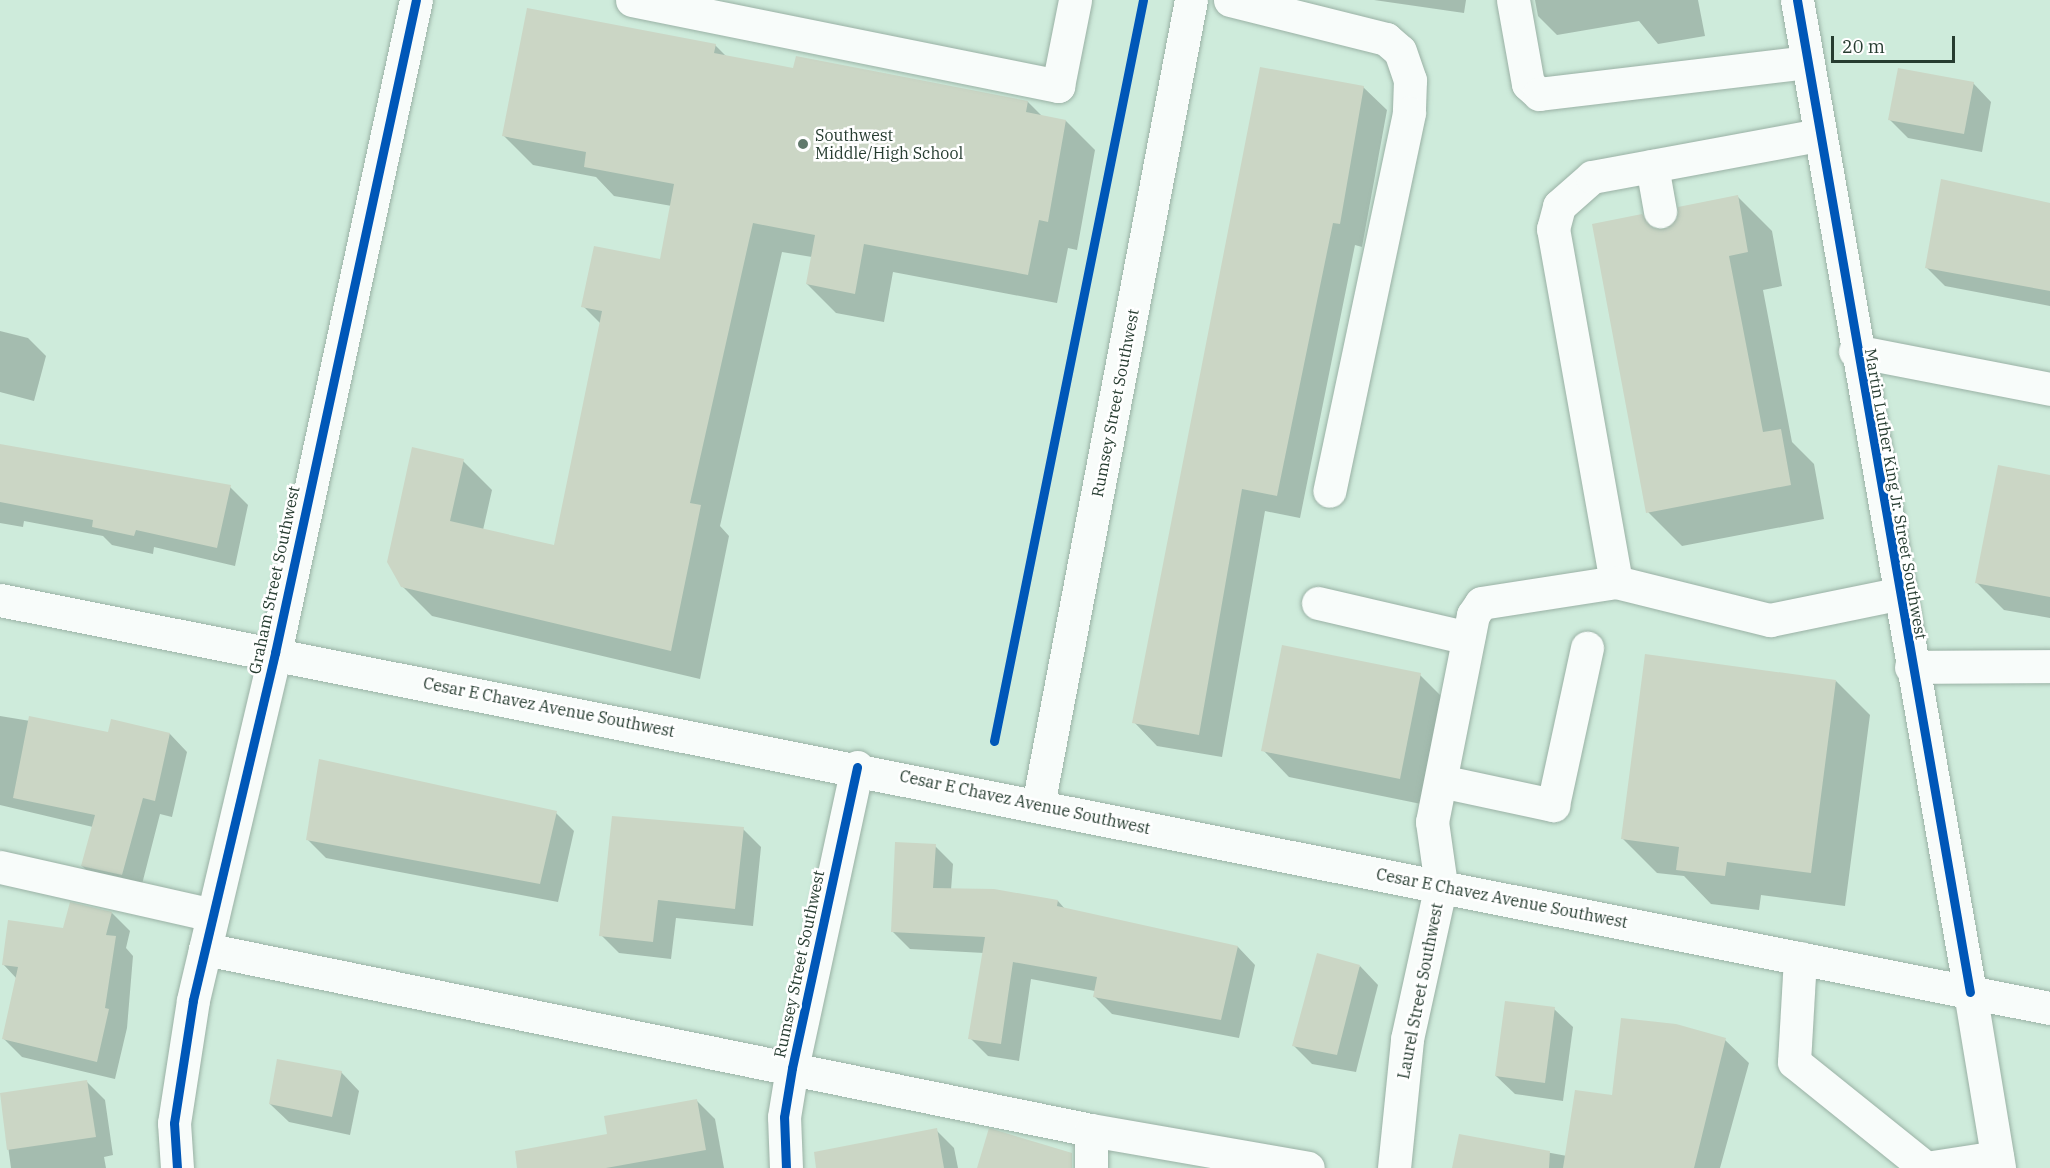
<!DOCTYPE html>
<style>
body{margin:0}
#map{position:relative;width:2050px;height:1168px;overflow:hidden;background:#ceebdb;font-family:"IBM Plex Serif",serif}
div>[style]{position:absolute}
.shadow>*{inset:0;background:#0003}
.building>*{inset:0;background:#cbd6c5}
.roads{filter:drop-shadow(0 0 2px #9ab1a5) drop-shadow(0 0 2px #9ab1a5)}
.minor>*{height:33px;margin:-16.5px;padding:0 16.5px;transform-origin:16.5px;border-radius:16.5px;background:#f8fcfa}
.major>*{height:33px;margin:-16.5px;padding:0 16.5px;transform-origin:16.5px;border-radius:16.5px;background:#f8fcfa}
.cycleway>*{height:9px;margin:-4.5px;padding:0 4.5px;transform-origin:4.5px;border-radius:4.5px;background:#0057b8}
.dots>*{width:16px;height:16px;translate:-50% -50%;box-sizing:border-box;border:3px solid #fff;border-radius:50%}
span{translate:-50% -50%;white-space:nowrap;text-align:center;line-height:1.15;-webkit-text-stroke:5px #fff;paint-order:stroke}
.poi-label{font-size:16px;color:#263c30}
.left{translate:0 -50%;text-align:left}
.street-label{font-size:16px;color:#263c30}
.scale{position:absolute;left:1831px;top:36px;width:124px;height:27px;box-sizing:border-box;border:3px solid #263c30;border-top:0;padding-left:8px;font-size:18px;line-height:21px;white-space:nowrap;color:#263c30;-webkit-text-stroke:4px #fff;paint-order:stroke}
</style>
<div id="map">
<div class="shadow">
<div style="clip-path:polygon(1374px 0,1466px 0,1464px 13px)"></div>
<div style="clip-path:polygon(1535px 0,1698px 0,1705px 36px,1658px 44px,1639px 21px,1557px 35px,1538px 16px)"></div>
<div style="clip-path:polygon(715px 45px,727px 57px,794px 70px,1028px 102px,1042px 116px,1066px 121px,1095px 150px,1077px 250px,1068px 248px,1057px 303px,893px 272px,884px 322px,836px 313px,807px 284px,812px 257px,782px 252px,720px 526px,729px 536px,700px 679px,432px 616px,402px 586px,463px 461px,492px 490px,483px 530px,556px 547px,601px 324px,583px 306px,662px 261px,672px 206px,614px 196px,596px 177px,533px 165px,504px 136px)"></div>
<div style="clip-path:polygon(1973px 83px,1991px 102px,1982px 152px,1908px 138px,1890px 120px)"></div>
<div style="clip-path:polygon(1363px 87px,1387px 110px,1362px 247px,1355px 245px,1300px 518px,1265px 511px,1222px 757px,1157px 746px,1134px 722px)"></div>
<div style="clip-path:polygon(1738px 197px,1772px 231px,1782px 286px,1763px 290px,1792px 442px,1814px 464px,1824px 519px,1682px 546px,1648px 512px,1641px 216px,1655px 230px,1664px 231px)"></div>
<div style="clip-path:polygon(2050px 203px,2050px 306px,1945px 286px,1926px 267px)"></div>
<div style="clip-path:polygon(0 331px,28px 338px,46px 356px,34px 401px,0 392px)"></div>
<div style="clip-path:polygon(0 445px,230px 487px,248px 505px,235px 566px,154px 547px,153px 554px,112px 545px,103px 536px,24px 521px,23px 527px,0 523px)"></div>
<div style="clip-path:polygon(2050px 476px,2050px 618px,2004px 610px,1977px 583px)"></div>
<div style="clip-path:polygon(1420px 675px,1447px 702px,1426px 805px,1289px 777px,1263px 750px)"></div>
<div style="clip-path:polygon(1836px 681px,1870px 715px,1845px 906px,1761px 895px,1759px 910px,1711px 904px,1684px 876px,1657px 873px,1623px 839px)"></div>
<div style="clip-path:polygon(0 716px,109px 734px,112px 720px,170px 734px,187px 752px,172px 817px,160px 814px,140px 892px,100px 883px,82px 866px,93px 827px,0 805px)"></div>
<div style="clip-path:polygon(556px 813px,574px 831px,558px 902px,326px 858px,308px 840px)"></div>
<div style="clip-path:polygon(743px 829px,761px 847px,753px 926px,676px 918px,671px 959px,619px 953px,601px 935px)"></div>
<div style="clip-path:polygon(935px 846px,953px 864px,951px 890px,1058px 901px,1065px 909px,1238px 947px,1255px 965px,1239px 1038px,1112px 1014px,1094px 996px,1095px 991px,1031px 979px,1019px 1061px,988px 1056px,970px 1038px,984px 953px,910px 949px,892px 931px)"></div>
<div style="clip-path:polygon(112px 913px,130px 931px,126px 948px,133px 956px,127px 1028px,115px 1079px,22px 1057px,4px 1039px,17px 979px,3px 964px,64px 930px)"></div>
<div style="clip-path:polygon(1360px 966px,1378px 985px,1356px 1072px,1312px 1064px,1294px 1046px)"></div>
<div style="clip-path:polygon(1554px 1009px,1573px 1027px,1563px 1101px,1515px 1094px,1496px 1076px)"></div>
<div style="clip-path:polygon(1725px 1040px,1749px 1063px,1720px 1168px,1454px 1168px,1460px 1136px,1567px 1156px,1614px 1097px)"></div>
<div style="clip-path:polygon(341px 1072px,359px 1091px,350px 1135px,289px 1122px,270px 1104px)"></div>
<div style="clip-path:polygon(87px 1082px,105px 1100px,113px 1155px,104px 1157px,106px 1168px,11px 1168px,1px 1094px)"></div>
<div style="clip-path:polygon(697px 1101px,715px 1119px,724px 1168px,573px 1168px,609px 1135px)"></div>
<div style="clip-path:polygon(936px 1130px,954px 1148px,958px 1168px,873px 1168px)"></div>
</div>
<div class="building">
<div style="clip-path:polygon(527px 8px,716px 44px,714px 53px,793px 68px,796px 56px,1028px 101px,1026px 112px,1066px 120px,1048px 222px,1039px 220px,1028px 275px,864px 244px,855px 294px,806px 284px,815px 235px,753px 223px,690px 503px,701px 505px,671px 651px,401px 587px,387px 562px,412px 447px,464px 459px,450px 521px,554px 545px,602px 311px,581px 307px,594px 246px,660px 259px,674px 184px,584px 167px,586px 152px,502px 136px)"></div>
<div style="clip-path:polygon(1260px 67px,1364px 86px,1340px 224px,1333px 223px,1277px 496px,1242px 489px,1199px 735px,1132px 723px)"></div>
<div style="clip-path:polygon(1898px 68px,1974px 82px,1964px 134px,1888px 120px)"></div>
<div style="clip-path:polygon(1941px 179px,2050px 203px,2050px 291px,1925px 268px)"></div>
<div style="clip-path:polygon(1738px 195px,1748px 252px,1729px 256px,1763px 432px,1781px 429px,1791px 485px,1646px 513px,1592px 224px,1642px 214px,1653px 228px,1664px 229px,1677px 218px,1678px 207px)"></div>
<div style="clip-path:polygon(0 444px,231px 485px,217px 548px,136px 530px,134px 536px,92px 527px,93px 520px,0 502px)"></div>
<div style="clip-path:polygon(1998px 465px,2050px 475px,2050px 597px,1975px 583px)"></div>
<div style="clip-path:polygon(1282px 645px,1421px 673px,1400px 779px,1261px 751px)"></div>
<div style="clip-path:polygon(1645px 654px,1836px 680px,1811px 873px,1727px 862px,1725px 876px,1676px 870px,1679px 847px,1621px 839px)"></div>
<div style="clip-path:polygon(29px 716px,108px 732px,111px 719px,170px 733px,155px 801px,143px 798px,122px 875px,81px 866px,95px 815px,13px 798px)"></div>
<div style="clip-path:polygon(319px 759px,557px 811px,540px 884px,306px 840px)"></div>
<div style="clip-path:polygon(612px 816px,744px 827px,735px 909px,658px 900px,653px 942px,599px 936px)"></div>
<div style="clip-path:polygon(895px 842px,936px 844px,933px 888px,994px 889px,1058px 900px,1057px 906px,1238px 946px,1221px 1020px,1093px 997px,1097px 977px,1013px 962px,1001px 1044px,968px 1039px,985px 937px,891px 932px)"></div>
<div style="clip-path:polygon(70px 902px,112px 912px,106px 935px,116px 936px,105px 1008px,109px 1009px,97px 1062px,2px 1039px,18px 967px,2px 965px,8px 920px,63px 928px)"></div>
<div style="clip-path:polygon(1317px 953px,1360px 965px,1337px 1055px,1292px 1046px)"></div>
<div style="clip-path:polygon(1505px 1001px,1555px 1007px,1545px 1083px,1495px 1076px)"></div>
<div style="clip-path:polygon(1621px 1018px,1676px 1024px,1726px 1038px,1694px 1168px,1563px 1168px,1575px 1090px,1612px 1095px)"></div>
<div style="clip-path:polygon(277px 1059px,342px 1071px,332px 1117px,269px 1104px)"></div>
<div style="clip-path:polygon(87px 1080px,96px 1137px,7px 1150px,0 1093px)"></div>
<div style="clip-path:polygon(697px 1099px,706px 1150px,606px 1168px,517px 1168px,515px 1151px,607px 1134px,604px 1116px)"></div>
<div style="clip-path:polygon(937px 1128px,944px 1168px,816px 1168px,814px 1152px)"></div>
<div style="clip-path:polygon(989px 1128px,1072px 1153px,1072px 1168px,977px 1168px)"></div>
<div style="clip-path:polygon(1459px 1134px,1550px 1151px,1549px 1168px,1452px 1168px)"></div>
</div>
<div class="roads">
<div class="minor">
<div style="left:632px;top:0;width:435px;rotate:11.4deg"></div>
<div style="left:1058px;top:86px;width:88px;rotate:-78.8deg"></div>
<div style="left:1230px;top:0;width:161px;rotate:14deg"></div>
<div style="left:1386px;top:39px;width:18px;rotate:41deg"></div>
<div style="left:1400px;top:51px;width:31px;rotate:71deg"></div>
<div style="left:1410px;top:80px;width:33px;rotate:92deg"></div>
<div style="left:1409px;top:113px;width:386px;rotate:101.9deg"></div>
<div style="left:1513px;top:0;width:85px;rotate:79.9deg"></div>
<div style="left:1528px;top:84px;width:15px;rotate:42deg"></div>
<div style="left:1539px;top:94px;width:270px;rotate:-6.8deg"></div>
<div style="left:1652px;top:166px;width:46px;rotate:79.9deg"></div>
<div style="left:1855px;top:351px;width:199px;rotate:11deg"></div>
<div style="left:1616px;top:582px;width:359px;rotate:-100.1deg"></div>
<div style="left:1553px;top:229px;width:24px;rotate:-75deg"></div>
<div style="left:1559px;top:206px;width:44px;rotate:-41.3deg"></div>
<div style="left:1592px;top:177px;width:231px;rotate:-10.5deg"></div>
<div style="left:1318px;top:603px;width:154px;rotate:13.1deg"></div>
<div style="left:1911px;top:667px;width:139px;rotate:-0.4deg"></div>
<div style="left:1441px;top:781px;width:115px;rotate:12.1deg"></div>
<div style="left:1553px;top:805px;width:161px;rotate:-77.8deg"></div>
<div style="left:1038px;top:805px;width:819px;rotate:-79.24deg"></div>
<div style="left:0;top:867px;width:218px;rotate:12.7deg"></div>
<div style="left:205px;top:949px;width:904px;rotate:11.55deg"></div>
<div style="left:1091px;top:1130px;width:220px;rotate:9.9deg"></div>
<div style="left:1800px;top:958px;width:104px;rotate:93.3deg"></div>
<div style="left:1794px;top:1062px;width:169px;rotate:38.8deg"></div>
<div style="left:1926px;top:1168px;width:72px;rotate:-8.8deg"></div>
<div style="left:1970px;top:992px;width:178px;rotate:80.6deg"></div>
<div style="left:177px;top:1168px;width:45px;rotate:-93.8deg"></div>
<div style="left:174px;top:1123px;width:124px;rotate:-81.2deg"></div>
<div style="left:193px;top:1000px;width:357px;rotate:-76.7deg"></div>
<div style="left:275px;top:653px;width:668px;rotate:-77.82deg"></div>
<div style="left:786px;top:1168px;width:51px;rotate:-92.2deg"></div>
<div style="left:784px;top:1117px;width:50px;rotate:-80.7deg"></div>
<div style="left:792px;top:1068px;width:308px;rotate:-77.8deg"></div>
<div style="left:1091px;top:1168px;width:38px;rotate:-90deg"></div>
<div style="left:1394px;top:1168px;width:130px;rotate:-84.2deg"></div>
<div style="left:1407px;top:1039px;width:158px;rotate:-77.6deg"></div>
<div style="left:1441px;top:885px;width:64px;rotate:-98.1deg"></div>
<div style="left:1432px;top:822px;width:211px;rotate:-78.8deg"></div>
<div style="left:1473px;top:615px;width:14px;rotate:-56deg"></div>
<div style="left:1481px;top:603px;width:137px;rotate:-8.8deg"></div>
<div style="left:1616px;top:582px;width:159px;rotate:13.9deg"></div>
<div style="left:1770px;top:620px;width:130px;rotate:-11.6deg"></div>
</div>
<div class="major">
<div style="left:1797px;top:0;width:1007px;rotate:80.11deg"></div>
<div style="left:0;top:600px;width:2090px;rotate:11.26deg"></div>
</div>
</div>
<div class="cycleway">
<div style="left:1797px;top:0;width:1007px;rotate:80.11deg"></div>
<div style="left:994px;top:741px;width:756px;rotate:-78.63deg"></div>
<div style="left:177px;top:1168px;width:45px;rotate:-93.8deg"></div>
<div style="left:174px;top:1123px;width:124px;rotate:-81.2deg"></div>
<div style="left:193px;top:1000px;width:357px;rotate:-76.7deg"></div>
<div style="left:275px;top:653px;width:668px;rotate:-77.82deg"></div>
<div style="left:786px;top:1168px;width:51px;rotate:-92.2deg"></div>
<div style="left:784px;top:1117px;width:50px;rotate:-80.7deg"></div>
<div style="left:792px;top:1068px;width:308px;rotate:-77.8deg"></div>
</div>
<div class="dots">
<div style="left:803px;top:144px;background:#61796c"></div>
</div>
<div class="poi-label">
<span class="left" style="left:815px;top:144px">Southwest<br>Middle/High School</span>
</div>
<div class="street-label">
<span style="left:1115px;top:403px;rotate:-79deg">Rumsey Street Southwest</span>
<span style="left:1896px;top:494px;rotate:80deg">Martin Luther King Jr. Street Southwest</span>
<span style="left:274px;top:580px;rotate:-78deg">Graham Street Southwest</span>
<span style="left:549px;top:707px;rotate:11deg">Cesar E Chavez Avenue Southwest</span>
<span style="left:1025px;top:802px;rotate:12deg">Cesar E Chavez Avenue Southwest</span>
<span style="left:1502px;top:898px;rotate:11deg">Cesar E Chavez Avenue Southwest</span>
<span style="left:799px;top:964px;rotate:-78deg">Rumsey Street Southwest</span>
<span style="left:1420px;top:991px;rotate:-79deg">Laurel Street Southwest</span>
</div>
<div class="scale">20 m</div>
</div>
